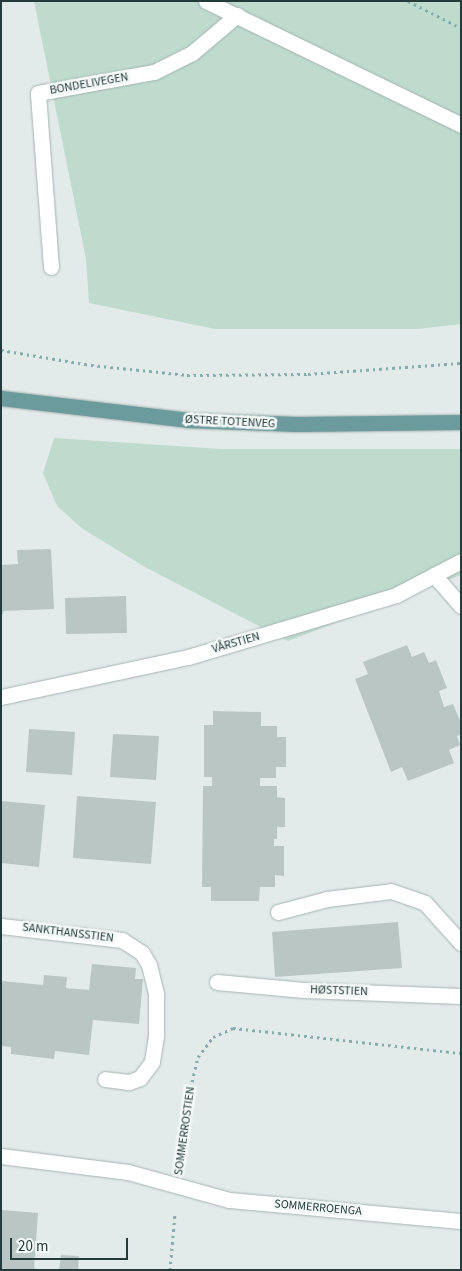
<!DOCTYPE html>
<meta charset="utf-8">
<style>
body{margin:0}
#map{position:relative;width:462px;height:1271px;overflow:hidden;background:#e3ebea;font-family:"Source Sans 3",sans-serif}
div>[style]{position:absolute}
.green>*{inset:0;background:#bedbce}
.building>*{inset:0;background:#b9c6c4}
.path>*{height:3px;margin-top:-1.5px;transform-origin:0;background:repeating-linear-gradient(90deg,#86acab 0 2.5px,transparent 0 6.5px)}
.roads{filter:drop-shadow(0 0 1px #a6b3b2) drop-shadow(0 0 1px #a6b3b2)}
.minor>*{height:15px;margin:-7.5px;padding:0 7.5px;transform-origin:7.5px;border-radius:7.5px;background:#fff}
.major>*{height:15px;margin:-7.5px;padding:0 7.5px;transform-origin:7.5px;border-radius:7.5px;background:#6c9b9d}
span{translate:-50% -50%;white-space:nowrap;text-align:center;line-height:1.15;-webkit-text-stroke:5px #f3f8f7;paint-order:stroke}
.street-label{font-size:12px;color:#243b3b}
.frame{position:absolute;inset:0;border:2px solid #243b3b;pointer-events:none}
.scale{position:absolute;left:10px;top:1238px;width:118px;height:22px;box-sizing:border-box;border:2px solid #243b3b;border-top:0;padding-left:6px;font-size:15px;line-height:18px;white-space:nowrap;color:#243b3b;-webkit-text-stroke:4px #f3f8f7;paint-order:stroke}
</style>
<div id="map">
<div class="green">
<div style="clip-path:polygon(34px 1px,461px 1px,461px 324px,417px 329px,215px 329px,89px 303px,86px 259px)"></div>
<div style="clip-path:polygon(54px 438px,222px 449px,461px 449px,461px 575px,288px 641px,145px 567px,83px 529px,57px 506px,43px 473px)"></div>
</div>
<div class="building">
<div style="clip-path:polygon(51px 549px,54px 609px,4px 611px,1px 617px,1px 565px,18px 564px,17px 550px)"></div>
<div style="clip-path:polygon(126px 596px,127px 633px,66px 634px,65px 598px)"></div>
<div style="clip-path:polygon(407px 645px,412px 657px,424px 652px,429px 663px,436px 660px,447px 688px,439px 691px,444px 707px,453px 704px,461px 723px,461px 734px,457px 736px,460px 745px,449px 750px,454px 763px,408px 781px,402px 767px,391px 772px,355px 679px,368px 674px,363px 662px)"></div>
<div style="clip-path:polygon(213px 711px,261px 712px,261px 726px,277px 726px,277px 737px,286px 737px,286px 767px,276px 767px,276px 778px,260px 778px,260px 786px,277px 786px,277px 797px,285px 798px,285px 827px,277px 827px,277px 839px,274px 839px,274px 846px,284px 846px,284px 876px,275px 875px,275px 887px,260px 887px,259px 901px,211px 901px,211px 887px,202px 887px,203px 786px,212px 786px,212px 777px,204px 777px,204px 725px,213px 725px)"></div>
<div style="clip-path:polygon(29px 729px,75px 732px,72px 775px,26px 772px)"></div>
<div style="clip-path:polygon(113px 734px,159px 736px,156px 780px,110px 777px)"></div>
<div style="clip-path:polygon(77px 796px,156px 802px,151px 864px,73px 858px)"></div>
<div style="clip-path:polygon(1px 801px,45px 805px,39px 867px,1px 863px)"></div>
<div style="clip-path:polygon(398px 922px,402px 968px,275px 977px,272px 932px)"></div>
<div style="clip-path:polygon(92px 964px,136px 968px,135px 979px,143px 979px,139px 1024px,93px 1020px,89px 1055px,55px 1051px,54px 1059px,11px 1054px,11px 1047px,1px 1046px,1px 981px,43px 985px,44px 975px,67px 977px,66px 988px,89px 990px)"></div>
<div style="clip-path:polygon(1px 1210px,38px 1213px,34px 1268px,38px 1270px,1px 1270px)"></div>
<div style="clip-path:polygon(61px 1255px,79px 1256px,78px 1270px,59px 1270px)"></div>
</div>
<div class="path">
<div style="left:408px;top:1px;width:59px;rotate:27deg"></div>
<div style="left:1px;top:350px;width:91px;rotate:9.5deg"></div>
<div style="left:91px;top:365px;width:97px;rotate:5.9deg"></div>
<div style="left:187px;top:375px;width:121px;rotate:-0.5deg"></div>
<div style="left:308px;top:374px;width:153px;rotate:-4.1deg"></div>
<div style="left:183px;top:1159px;width:52px;rotate:-86.7deg"></div>
<div style="left:186px;top:1107px;width:51px;rotate:-76.5deg"></div>
<div style="left:198px;top:1057px;width:25px;rotate:-53deg"></div>
<div style="left:213px;top:1037px;width:22px;rotate:-24deg"></div>
<div style="left:233px;top:1028px;width:229px;rotate:6.3deg"></div>
<div style="left:170px;top:1270px;width:56px;rotate:-84.9deg"></div>
</div>
<div class="roads">
<div class="minor">
<div style="left:206px;top:1px;width:284px;rotate:25.9deg"></div>
<div style="left:51px;top:267px;width:174px;rotate:-94.3deg"></div>
<div style="left:38px;top:93px;width:118px;rotate:-10.3deg"></div>
<div style="left:154px;top:72px;width:42px;rotate:-26.6deg"></div>
<div style="left:192px;top:53px;width:59px;rotate:-40.2deg"></div>
<div style="left:434px;top:575px;width:41px;rotate:48.9deg"></div>
<div style="left:1px;top:697px;width:191px;rotate:-12.1deg"></div>
<div style="left:188px;top:657px;width:92px;rotate:-16.5deg"></div>
<div style="left:276px;top:631px;width:125px;rotate:-16.7deg"></div>
<div style="left:396px;top:595px;width:73px;rotate:-27.6deg"></div>
<div style="left:278px;top:912px;width:51px;rotate:-14.9deg"></div>
<div style="left:327px;top:899px;width:64px;rotate:-7.1deg"></div>
<div style="left:391px;top:891px;width:36px;rotate:19deg"></div>
<div style="left:425px;top:903px;width:54px;rotate:48deg"></div>
<div style="left:1px;top:926px;width:122px;rotate:6.6deg"></div>
<div style="left:122px;top:940px;width:24px;rotate:33deg"></div>
<div style="left:142px;top:953px;width:14px;rotate:60deg"></div>
<div style="left:149px;top:965px;width:30px;rotate:76deg"></div>
<div style="left:156px;top:994px;width:42px;rotate:90deg"></div>
<div style="left:156px;top:1036px;width:26px;rotate:99deg"></div>
<div style="left:152px;top:1062px;width:20px;rotate:127deg"></div>
<div style="left:140px;top:1078px;width:12px;rotate:160deg"></div>
<div style="left:129px;top:1082px;width:24px;rotate:-173deg"></div>
<div style="left:217px;top:982px;width:87px;rotate:5.3deg"></div>
<div style="left:304px;top:990px;width:157px;rotate:2.2deg"></div>
<div style="left:1px;top:1156px;width:128px;rotate:7.2deg"></div>
<div style="left:128px;top:1172px;width:105px;rotate:15.5deg"></div>
<div style="left:229px;top:1200px;width:233px;rotate:5.2deg"></div>
</div>
<div class="major">
<div style="left:1px;top:398px;width:187px;rotate:6.7deg"></div>
<div style="left:187px;top:420px;width:110px;rotate:2.1deg"></div>
<div style="left:297px;top:424px;width:164px;rotate:-0.7deg"></div>
</div>
</div>
<div class="street-label">
<span style="left:89px;top:84px;rotate:-10deg">BONDELIVEGEN</span>
<span style="left:230px;top:422px;rotate:3deg">ØSTRE TOTENVEG</span>
<span style="left:236px;top:643px;rotate:-16deg">VÅRSTIEN</span>
<span style="left:68px;top:933px;rotate:7deg">SANKTHANSSTIEN</span>
<span style="left:339px;top:991px;rotate:2deg">HØSTSTIEN</span>
<span style="left:185px;top:1131px;rotate:-82deg">SOMMERROSTIEN</span>
<span style="left:318px;top:1208px;rotate:5deg">SOMMERROENGA</span>
</div>
<div class="frame"></div>
<div class="scale">20 m</div>
</div>
